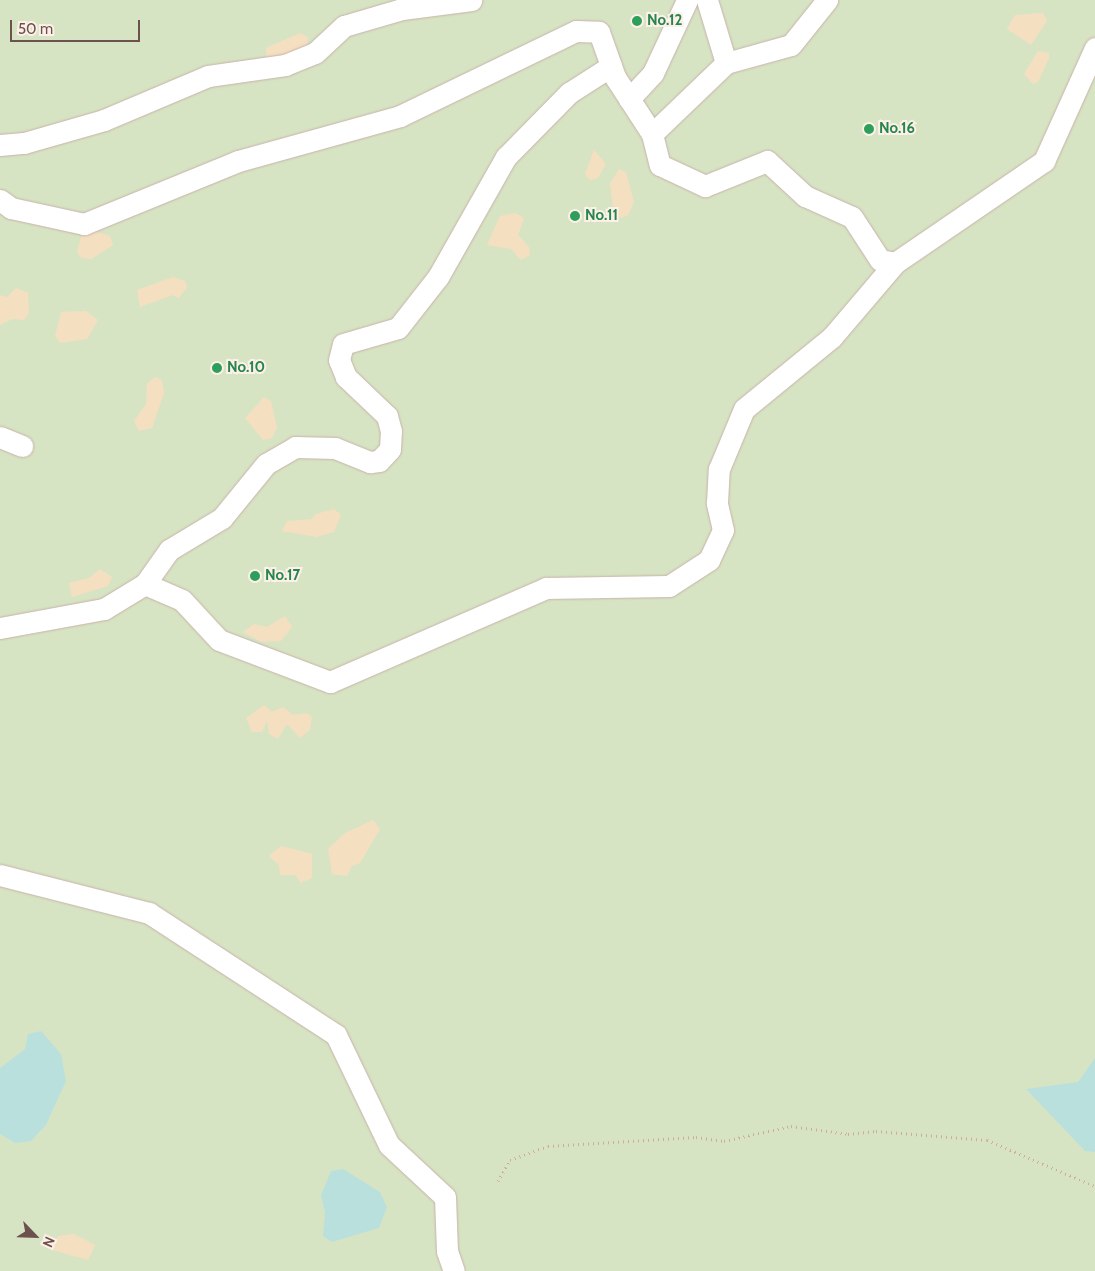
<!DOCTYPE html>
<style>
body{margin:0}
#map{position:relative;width:1095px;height:1271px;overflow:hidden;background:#f9ece3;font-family:Cabin,sans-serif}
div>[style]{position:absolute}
.green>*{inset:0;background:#d7e4c3}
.sand>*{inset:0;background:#f5dfc1}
.water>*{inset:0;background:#bae0dd}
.path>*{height:3px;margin-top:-1.5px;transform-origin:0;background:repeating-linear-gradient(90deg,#cfaaa2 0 1px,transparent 0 5px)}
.roads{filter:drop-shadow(0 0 1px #c8b3ab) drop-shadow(0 0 1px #c8b3ab)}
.minor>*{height:21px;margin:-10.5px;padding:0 10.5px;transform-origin:10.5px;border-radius:10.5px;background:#fff}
.dots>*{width:14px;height:14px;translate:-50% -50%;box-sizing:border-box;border:2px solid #fcf0e8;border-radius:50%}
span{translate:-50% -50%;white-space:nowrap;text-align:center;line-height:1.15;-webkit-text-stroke:4px #fcf0e8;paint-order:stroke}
.leisure-label{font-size:15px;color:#27864d;font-weight:700}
.left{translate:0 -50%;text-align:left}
.north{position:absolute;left:10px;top:1211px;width:50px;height:50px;-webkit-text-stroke:4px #fcf0e8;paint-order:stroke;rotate:114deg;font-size:14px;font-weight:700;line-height:20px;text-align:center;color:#6d514c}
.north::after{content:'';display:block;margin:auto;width:18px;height:22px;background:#6d514c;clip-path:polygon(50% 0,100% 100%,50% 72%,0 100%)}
.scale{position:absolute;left:10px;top:20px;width:130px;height:22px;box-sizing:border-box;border:2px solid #6d514c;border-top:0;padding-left:6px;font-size:15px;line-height:18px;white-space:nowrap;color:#6d514c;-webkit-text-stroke:4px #fcf0e8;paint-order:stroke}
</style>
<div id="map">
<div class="green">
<div style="clip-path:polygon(0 0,1095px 0,1095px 1271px,0 1271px)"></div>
</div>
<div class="sand">
<div style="clip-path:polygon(1043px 13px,1047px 21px,1031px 45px,1007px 29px,1015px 15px)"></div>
<div style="clip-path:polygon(300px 33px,308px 37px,307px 46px,270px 60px,266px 56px,266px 48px)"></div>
<div style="clip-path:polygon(1038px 51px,1049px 53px,1049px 58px,1038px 82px,1033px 84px,1024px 74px)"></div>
<div style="clip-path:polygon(594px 150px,606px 164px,598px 178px,590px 180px,585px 174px)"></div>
<div style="clip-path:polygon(619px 169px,626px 172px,634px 202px,628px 215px,621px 218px,614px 216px,610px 184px)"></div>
<div style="clip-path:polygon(515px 213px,524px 218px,518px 235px,529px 247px,530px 255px,521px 260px,511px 249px,487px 245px,500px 216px)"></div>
<div style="clip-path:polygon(93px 231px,110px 236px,113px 245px,91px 259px,81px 258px,77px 252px,81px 237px)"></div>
<div style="clip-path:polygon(173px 277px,185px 281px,187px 287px,179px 298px,173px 295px,140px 307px,137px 290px)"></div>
<div style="clip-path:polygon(16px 288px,28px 293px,29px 313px,24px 320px,12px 319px,0 325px,0 295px,7px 297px)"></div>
<div style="clip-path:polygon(86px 311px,98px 320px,87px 339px,60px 343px,55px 336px,61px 312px)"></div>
<div style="clip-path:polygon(155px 377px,162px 380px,164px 393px,152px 428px,139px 431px,134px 421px,146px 404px,147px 384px)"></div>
<div style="clip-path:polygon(264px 397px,271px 401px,277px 428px,272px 438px,263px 440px,245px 418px)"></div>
<div style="clip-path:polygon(334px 509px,341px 515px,334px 532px,316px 537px,282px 531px,287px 521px,312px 519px,316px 514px)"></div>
<div style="clip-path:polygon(100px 569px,112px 577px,108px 586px,72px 597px,69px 583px,89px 578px)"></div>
<div style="clip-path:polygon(285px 616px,292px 627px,281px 641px,261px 642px,243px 632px,254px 624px,267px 627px)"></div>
<div style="clip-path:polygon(264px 705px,272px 712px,283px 707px,293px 715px,307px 713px,312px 717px,310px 730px,300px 738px,287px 724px,278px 739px,269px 734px,267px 721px,262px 732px,252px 732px,246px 718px)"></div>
<div style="clip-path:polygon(373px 820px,380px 829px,360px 863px,352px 866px,347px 876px,332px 874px,328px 849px,345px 833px)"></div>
<div style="clip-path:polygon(281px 846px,312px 854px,312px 878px,301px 883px,295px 875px,280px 875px,279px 865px,269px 856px)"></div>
<div style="clip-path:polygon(74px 1234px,95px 1245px,88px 1260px,52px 1250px,58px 1236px)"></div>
</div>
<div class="water">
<div style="clip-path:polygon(41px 1031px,61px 1054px,66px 1081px,46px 1125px,31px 1141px,15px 1143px,0 1134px,0 1068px,25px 1049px,28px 1034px)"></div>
<div style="clip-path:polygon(1095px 1058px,1095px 1152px,1085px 1151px,1026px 1089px,1078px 1082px)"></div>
<div style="clip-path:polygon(343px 1169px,380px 1192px,387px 1207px,379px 1228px,332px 1242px,323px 1236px,325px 1212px,321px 1195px,331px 1171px)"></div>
</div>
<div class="path">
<div style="left:498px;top:1181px;width:24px;rotate:-60deg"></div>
<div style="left:510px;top:1160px;width:40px;rotate:-20.2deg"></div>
<div style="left:548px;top:1146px;width:148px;rotate:-3.5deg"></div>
<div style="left:696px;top:1137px;width:28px;rotate:8deg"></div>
<div style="left:724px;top:1141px;width:69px;rotate:-12.6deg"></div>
<div style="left:791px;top:1126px;width:58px;rotate:8deg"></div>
<div style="left:848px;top:1134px;width:28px;rotate:-6deg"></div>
<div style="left:876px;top:1131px;width:111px;rotate:4.6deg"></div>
<div style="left:987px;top:1140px;width:117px;rotate:23.1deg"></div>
</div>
<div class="roads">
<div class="minor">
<div style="left:707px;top:0;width:66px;rotate:73.2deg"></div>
<div style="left:629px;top:99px;width:35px;rotate:-47deg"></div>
<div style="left:653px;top:73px;width:81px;rotate:-65deg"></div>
<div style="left:652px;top:134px;width:103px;rotate:-43.8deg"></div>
<div style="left:726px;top:63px;width:67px;rotate:-15.5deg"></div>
<div style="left:791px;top:45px;width:58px;rotate:-51.3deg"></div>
<div style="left:0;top:145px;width:24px;rotate:-5deg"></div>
<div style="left:24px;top:143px;width:83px;rotate:-16deg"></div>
<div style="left:104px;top:120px;width:113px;rotate:-22.9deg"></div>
<div style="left:208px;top:76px;width:78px;rotate:-8.1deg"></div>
<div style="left:285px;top:65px;width:32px;rotate:-22deg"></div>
<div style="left:315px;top:53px;width:40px;rotate:-43deg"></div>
<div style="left:344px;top:26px;width:60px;rotate:-16.3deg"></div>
<div style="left:402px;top:9px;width:70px;rotate:-7.4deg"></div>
<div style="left:0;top:200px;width:14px;rotate:36deg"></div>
<div style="left:11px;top:208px;width:75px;rotate:12.4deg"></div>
<div style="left:84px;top:224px;width:166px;rotate:-22.2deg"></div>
<div style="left:238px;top:161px;width:168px;rotate:-15.5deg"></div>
<div style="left:400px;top:116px;width:195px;rotate:-25.8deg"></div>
<div style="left:576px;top:31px;width:23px;rotate:2deg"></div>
<div style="left:599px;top:32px;width:48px;rotate:70.4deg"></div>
<div style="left:615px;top:77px;width:68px;rotate:57deg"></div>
<div style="left:652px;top:134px;width:32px;rotate:76deg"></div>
<div style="left:660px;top:165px;width:50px;rotate:25deg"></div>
<div style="left:705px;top:186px;width:67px;rotate:-22deg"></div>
<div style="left:767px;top:161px;width:52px;rotate:42.6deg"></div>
<div style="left:805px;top:196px;width:51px;rotate:24.1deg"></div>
<div style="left:852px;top:217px;width:51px;rotate:56.9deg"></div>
<div style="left:880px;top:260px;width:15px;rotate:11deg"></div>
<div style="left:0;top:437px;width:24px;rotate:22deg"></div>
<div style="left:145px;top:584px;width:40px;rotate:23.4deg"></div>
<div style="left:182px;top:600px;width:54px;rotate:47.2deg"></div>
<div style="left:219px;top:640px;width:119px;rotate:20.7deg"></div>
<div style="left:330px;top:682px;width:236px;rotate:-23.5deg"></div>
<div style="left:546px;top:588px;width:123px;rotate:-0.9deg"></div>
<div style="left:669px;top:586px;width:48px;rotate:-33deg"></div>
<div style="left:709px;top:560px;width:33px;rotate:-65deg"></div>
<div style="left:723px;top:530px;width:28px;rotate:-103deg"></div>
<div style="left:717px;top:503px;width:34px;rotate:-87deg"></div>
<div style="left:719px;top:469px;width:65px;rotate:-67.4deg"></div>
<div style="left:744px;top:409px;width:114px;rotate:-39.3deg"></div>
<div style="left:832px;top:337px;width:97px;rotate:-49.6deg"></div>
<div style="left:895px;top:263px;width:181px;rotate:-34.4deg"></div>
<div style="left:1044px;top:161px;width:124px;rotate:-65.7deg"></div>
<div style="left:0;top:628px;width:106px;rotate:-10.4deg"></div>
<div style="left:104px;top:609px;width:48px;rotate:-31.4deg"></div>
<div style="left:145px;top:584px;width:42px;rotate:-54.8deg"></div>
<div style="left:169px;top:550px;width:62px;rotate:-31.1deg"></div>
<div style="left:222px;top:518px;width:70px;rotate:-50.8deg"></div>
<div style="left:266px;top:464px;width:34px;rotate:-30deg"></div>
<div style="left:295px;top:447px;width:40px;rotate:1.4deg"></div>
<div style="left:335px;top:448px;width:38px;rotate:22deg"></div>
<div style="left:370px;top:462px;width:9px;rotate:-6deg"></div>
<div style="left:379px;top:461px;width:16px;rotate:-47deg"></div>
<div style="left:390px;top:449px;width:18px;rotate:-87deg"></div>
<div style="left:391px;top:431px;width:16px;rotate:-105deg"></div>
<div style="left:387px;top:416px;width:57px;rotate:-136.4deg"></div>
<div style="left:346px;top:377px;width:18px;rotate:-112deg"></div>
<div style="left:339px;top:360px;width:16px;rotate:-76deg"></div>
<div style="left:343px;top:344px;width:57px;rotate:-16.2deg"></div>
<div style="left:398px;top:328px;width:65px;rotate:-51.9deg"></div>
<div style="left:438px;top:277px;width:138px;rotate:-60.5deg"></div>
<div style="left:506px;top:157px;width:90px;rotate:-45.5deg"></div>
<div style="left:569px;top:93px;width:50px;rotate:-32.7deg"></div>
<div style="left:0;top:875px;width:154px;rotate:14.3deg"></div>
<div style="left:149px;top:913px;width:223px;rotate:33.1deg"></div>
<div style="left:336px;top:1035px;width:122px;rotate:64.3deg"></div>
<div style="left:389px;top:1145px;width:76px;rotate:42.9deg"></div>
<div style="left:445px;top:1197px;width:54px;rotate:87.9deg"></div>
<div style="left:447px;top:1251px;width:21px;rotate:71deg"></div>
</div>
</div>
<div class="dots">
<div style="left:637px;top:21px;background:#2e9e5b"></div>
<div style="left:869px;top:129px;background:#2e9e5b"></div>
<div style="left:575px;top:216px;background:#2e9e5b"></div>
<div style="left:217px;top:368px;background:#2e9e5b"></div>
<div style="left:255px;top:576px;background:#2e9e5b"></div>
</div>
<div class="leisure-label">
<span class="left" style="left:647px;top:21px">No.12</span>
<span class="left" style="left:879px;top:129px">No.16</span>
<span class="left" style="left:585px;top:216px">No.11</span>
<span class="left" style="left:227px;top:368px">No.10</span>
<span class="left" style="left:265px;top:576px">No.17</span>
</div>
<div class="north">N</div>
<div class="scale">50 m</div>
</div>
